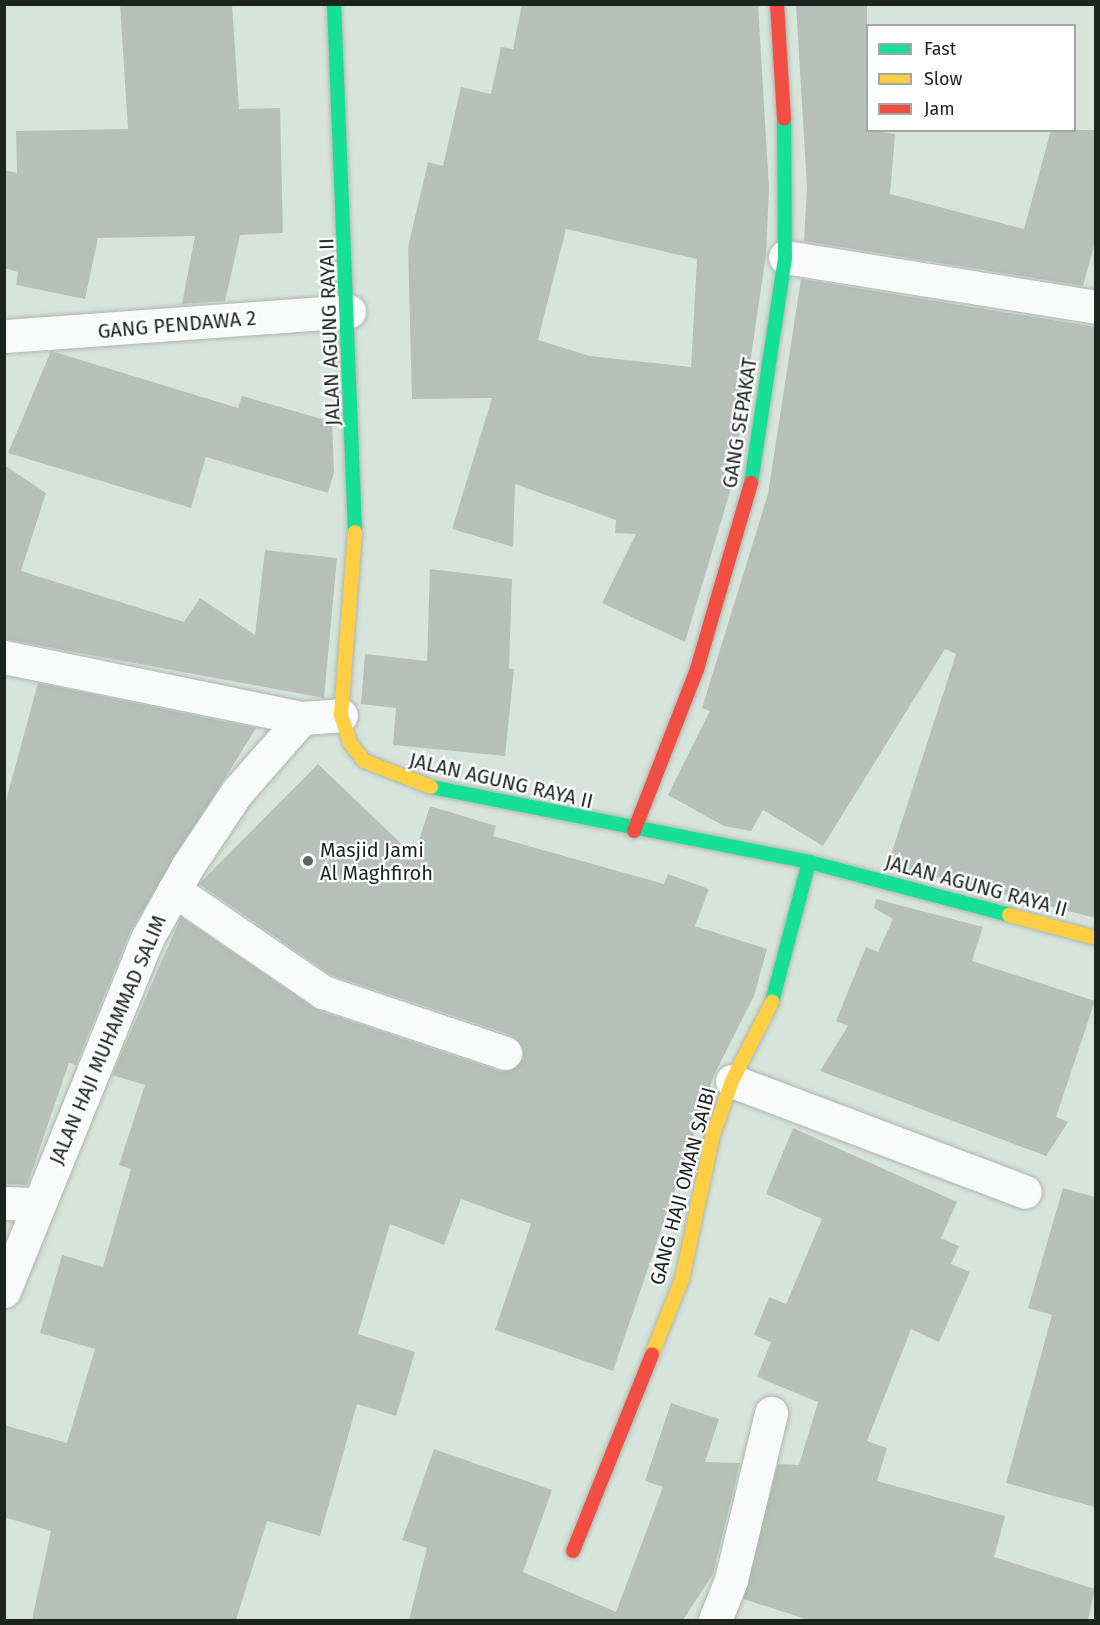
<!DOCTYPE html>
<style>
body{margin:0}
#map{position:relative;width:1100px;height:1625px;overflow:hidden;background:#d7e4db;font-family:"Fira Sans",sans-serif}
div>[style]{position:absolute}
.building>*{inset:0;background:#b6c0b9}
.roads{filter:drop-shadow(0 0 2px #acb6af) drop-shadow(0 0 2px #acb6af)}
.street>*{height:33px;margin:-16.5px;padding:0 16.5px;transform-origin:16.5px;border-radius:16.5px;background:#f9fbfa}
.fast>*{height:14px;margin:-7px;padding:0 7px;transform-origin:7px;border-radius:7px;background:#16e098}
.slow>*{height:14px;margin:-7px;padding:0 7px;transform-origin:7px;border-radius:7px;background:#ffcf43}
.jam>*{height:14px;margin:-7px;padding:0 7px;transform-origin:7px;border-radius:7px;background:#f24e42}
.dots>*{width:16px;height:16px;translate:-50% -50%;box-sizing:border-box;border:3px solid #fff;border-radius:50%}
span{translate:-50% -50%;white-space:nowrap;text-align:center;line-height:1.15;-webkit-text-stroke:4.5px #fff;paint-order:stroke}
.street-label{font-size:20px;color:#1b241e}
.poi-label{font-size:20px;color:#1b241e}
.left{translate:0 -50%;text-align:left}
.frame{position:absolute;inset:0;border:6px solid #1b241e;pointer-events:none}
.legend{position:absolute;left:866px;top:24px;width:210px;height:108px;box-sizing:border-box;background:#fff;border:2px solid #a4a7a5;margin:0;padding:8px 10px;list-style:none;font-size:18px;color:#1b241e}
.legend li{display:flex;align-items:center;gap:12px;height:30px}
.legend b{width:30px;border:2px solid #a4a7a5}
</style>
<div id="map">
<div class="building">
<div style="clip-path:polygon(120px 4px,232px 4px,239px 109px,280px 108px,283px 233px,240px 235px,225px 301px,182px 304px,195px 236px,98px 238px,85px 299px,16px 285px,18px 272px,4px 268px,4px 170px,17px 173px,16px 131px,128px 129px)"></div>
<div style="clip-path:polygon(evenodd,522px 4px,758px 4px,769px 188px,766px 255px,732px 485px,685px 642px,602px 603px,636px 534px,615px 533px,616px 520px,515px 484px,513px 547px,452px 529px,492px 398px,412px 399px,408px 247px,428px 162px,443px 166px,461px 87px,491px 94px,501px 47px,513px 49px,522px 4px,566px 229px,697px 259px,691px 367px,590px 356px,538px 340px,566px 229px)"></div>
<div style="clip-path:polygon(796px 4px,867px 4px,867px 130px,895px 134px,890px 194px,1024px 229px,1051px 130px,1095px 130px,1095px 242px,1083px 286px,804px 241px,807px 187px)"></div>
<div style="clip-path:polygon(801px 279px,1095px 327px,1095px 918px,888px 864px,956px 654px,945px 649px,823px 846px,763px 810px,751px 831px,724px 826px,668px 795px,710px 711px,702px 708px,768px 494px)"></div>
<div style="clip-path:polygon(51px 351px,238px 408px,242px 396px,332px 422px,334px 472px,328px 493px,206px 457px,191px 508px,8px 453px)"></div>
<div style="clip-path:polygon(4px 465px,46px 493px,21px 571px,184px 622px,200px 598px,255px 635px,265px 550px,337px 558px,324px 698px,4px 639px)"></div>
<div style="clip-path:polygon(430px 569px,512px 579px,509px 669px,514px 669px,505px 756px,393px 745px,396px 708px,361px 704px,365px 654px,427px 661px)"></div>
<div style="clip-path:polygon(38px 683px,256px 728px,131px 930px,76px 1065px,69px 1063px,27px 1185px,4px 1184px,4px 808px)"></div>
<div style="clip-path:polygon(318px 764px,414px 856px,430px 806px,496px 826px,493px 836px,664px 884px,668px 874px,709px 889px,695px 926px,767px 949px,754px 996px,714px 1075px,613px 1371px,495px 1330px,531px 1224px,461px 1199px,444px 1245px,390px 1224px,358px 1334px,415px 1352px,396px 1416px,357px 1404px,320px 1536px,267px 1521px,236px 1620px,32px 1620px,51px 1531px,4px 1517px,4px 1425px,67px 1443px,95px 1349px,40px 1333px,62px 1255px,103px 1267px,131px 1169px,119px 1165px,145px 1085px,112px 1075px,181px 917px,317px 1010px,499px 1071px,509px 1071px,523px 1059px,523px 1049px,511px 1035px,331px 975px,199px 884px)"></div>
<div style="clip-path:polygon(876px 899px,983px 927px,972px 961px,1095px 1001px,1056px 1117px,1068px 1122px,1046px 1156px,820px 1071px,848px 1026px,836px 1021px,866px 947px,878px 952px,893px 919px,874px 908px)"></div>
<div style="clip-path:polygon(793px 1128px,957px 1202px,941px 1238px,959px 1246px,951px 1264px,970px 1272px,939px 1342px,911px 1329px,867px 1441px,887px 1448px,877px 1481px,1005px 1516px,994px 1557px,1095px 1589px,1088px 1620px,809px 1620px,743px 1599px,778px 1464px,799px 1465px,818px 1402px,757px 1377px,771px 1342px,754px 1335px,769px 1297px,786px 1304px,822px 1219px,766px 1194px)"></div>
<div style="clip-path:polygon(1063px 1188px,1095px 1197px,1095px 1507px,1006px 1483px,1052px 1315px,1028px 1308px)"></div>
<div style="clip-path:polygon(671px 1403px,719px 1419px,705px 1462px,740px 1463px,713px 1574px,683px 1620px,409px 1620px,427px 1548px,402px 1540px,434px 1449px,552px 1490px,523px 1572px,616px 1612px,663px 1487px,645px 1481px)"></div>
</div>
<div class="roads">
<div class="street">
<div style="left:785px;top:257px;width:315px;rotate:9.1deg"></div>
<div style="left:4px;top:336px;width:346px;rotate:-4.1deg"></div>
<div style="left:4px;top:657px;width:304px;rotate:11.6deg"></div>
<div style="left:174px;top:890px;width:181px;rotate:34.4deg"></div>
<div style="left:323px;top:992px;width:192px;rotate:18.5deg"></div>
<div style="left:732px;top:1081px;width:313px;rotate:20.7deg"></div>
<div style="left:4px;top:1203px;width:34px;rotate:2deg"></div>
<div style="left:4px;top:1291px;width:380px;rotate:-67.9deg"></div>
<div style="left:147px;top:939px;width:82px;rotate:-60.9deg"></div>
<div style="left:187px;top:867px;width:90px;rotate:-56.3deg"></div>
<div style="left:237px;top:792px;width:98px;rotate:-48.7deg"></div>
<div style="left:302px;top:718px;width:39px;rotate:-4deg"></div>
<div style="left:715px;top:1620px;width:43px;rotate:-68.2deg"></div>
<div style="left:731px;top:1580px;width:172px;rotate:-76.5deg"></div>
</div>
<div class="fast">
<div style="left:334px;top:4px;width:528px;rotate:87.72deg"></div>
<div style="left:751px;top:483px;width:229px;rotate:-81.4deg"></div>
<div style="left:785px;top:257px;width:138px;rotate:-90.4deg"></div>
<div style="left:431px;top:787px;width:385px;rotate:11.2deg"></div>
<div style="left:809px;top:862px;width:207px;rotate:14.8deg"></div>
<div style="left:772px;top:1002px;width:145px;rotate:-75.2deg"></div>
</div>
<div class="slow">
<div style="left:355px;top:532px;width:184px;rotate:94.4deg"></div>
<div style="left:341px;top:715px;width:29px;rotate:72deg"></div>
<div style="left:350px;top:743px;width:23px;rotate:52deg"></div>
<div style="left:364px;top:761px;width:72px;rotate:21.2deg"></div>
<div style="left:1009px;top:915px;width:90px;rotate:14.8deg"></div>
<div style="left:652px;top:1354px;width:81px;rotate:-68.2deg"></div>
<div style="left:682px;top:1279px;width:147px;rotate:-77.9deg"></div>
<div style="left:713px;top:1135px;width:57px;rotate:-70.6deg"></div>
<div style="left:732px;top:1081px;width:89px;rotate:-63.1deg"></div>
</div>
<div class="jam">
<div style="left:777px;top:4px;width:115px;rotate:86.5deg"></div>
<div style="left:634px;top:831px;width:174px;rotate:-68.7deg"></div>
<div style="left:697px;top:669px;width:194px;rotate:-73.8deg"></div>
<div style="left:573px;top:1551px;width:212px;rotate:-68.1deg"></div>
</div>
</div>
<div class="dots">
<div style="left:308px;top:861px;background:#5d6760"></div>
</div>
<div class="street-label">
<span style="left:177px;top:325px;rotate:-5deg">GANG PENDAWA 2</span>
<span style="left:330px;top:332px;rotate:-92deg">JALAN AGUNG RAYA II</span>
<span style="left:740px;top:423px;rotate:-81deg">GANG SEPAKAT</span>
<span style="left:501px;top:781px;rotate:13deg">JALAN AGUNG RAYA II</span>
<span style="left:976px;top:886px;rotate:15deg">JALAN AGUNG RAYA II</span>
<span style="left:108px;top:1040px;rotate:-67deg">JALAN HAJI MUHAMMAD SALIM</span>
<span style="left:683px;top:1186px;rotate:-75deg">GANG HAJI OMAN SAIBI</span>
</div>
<div class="poi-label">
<span class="left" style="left:320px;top:862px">Masjid Jami<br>Al Maghfiroh</span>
</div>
<div class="frame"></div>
<ul class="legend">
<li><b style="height:8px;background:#16e098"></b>Fast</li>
<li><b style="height:8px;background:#ffcf43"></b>Slow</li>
<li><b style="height:8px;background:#f24e42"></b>Jam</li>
</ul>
</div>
